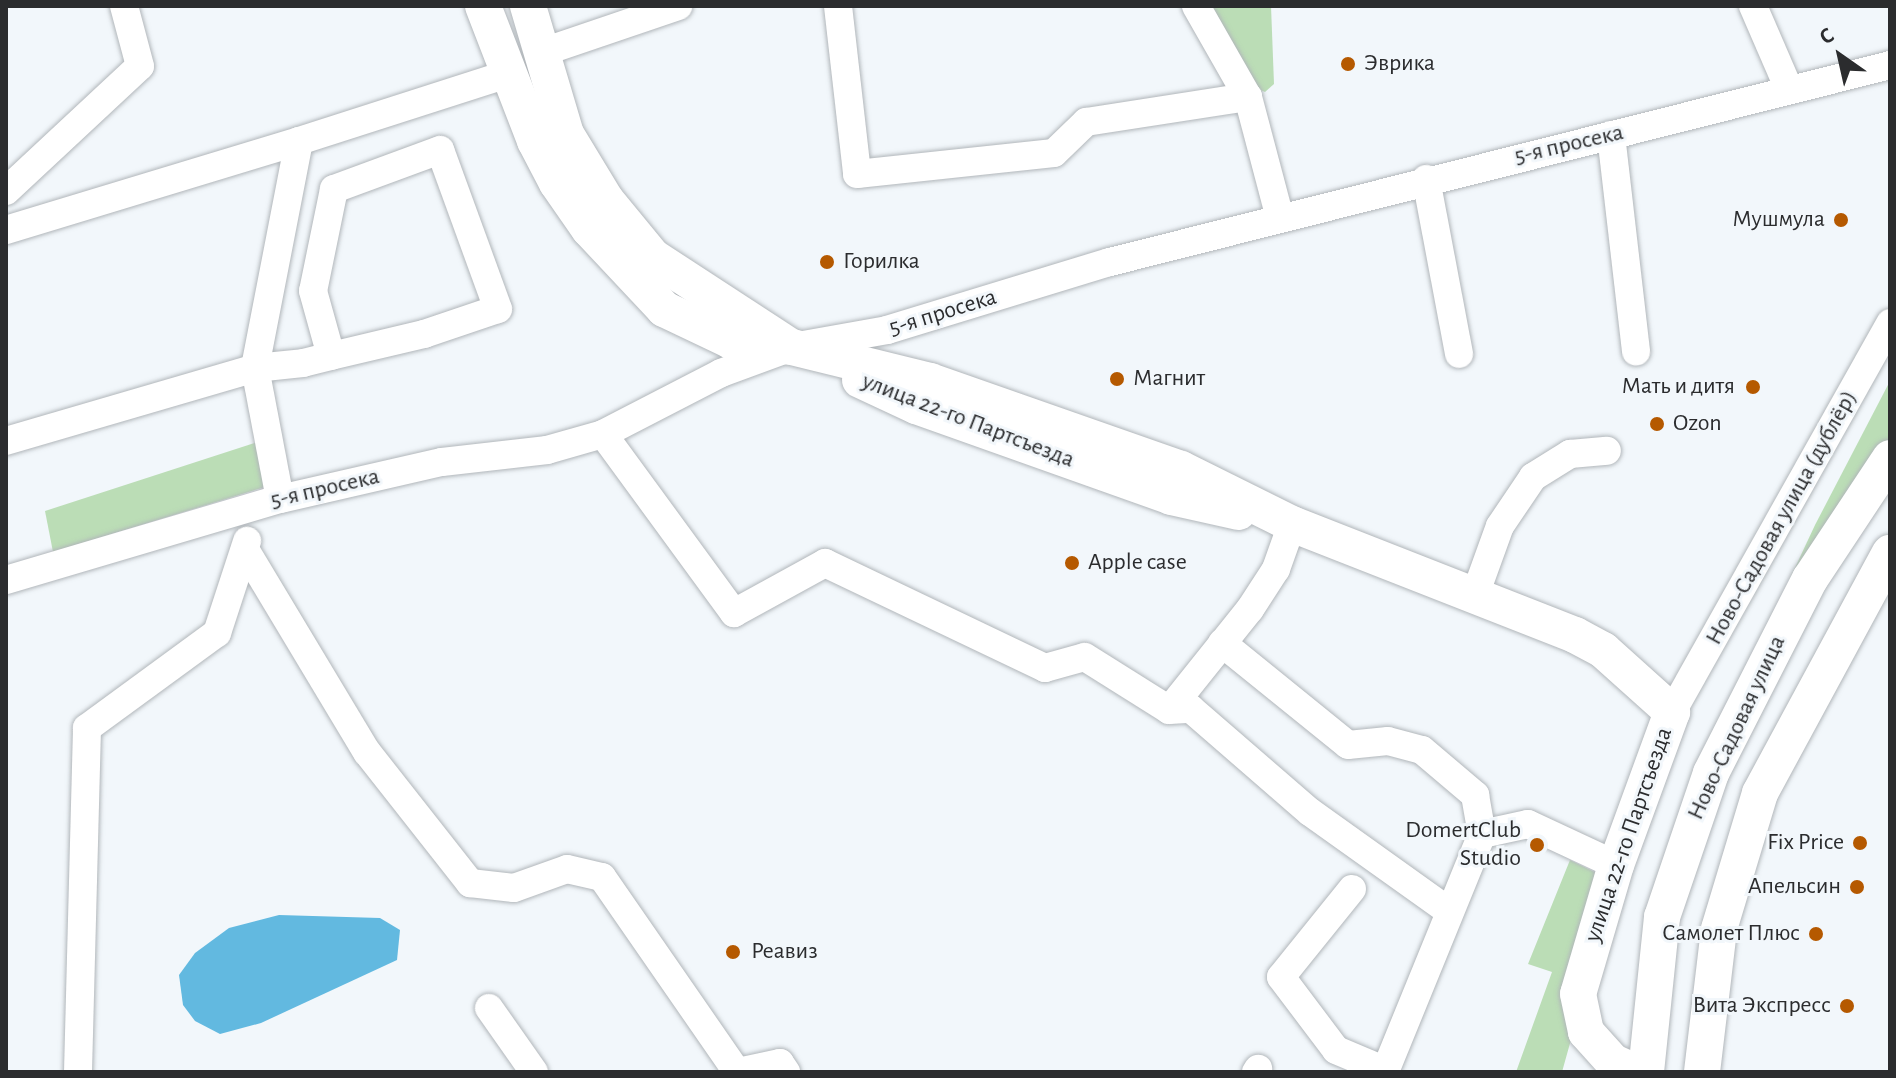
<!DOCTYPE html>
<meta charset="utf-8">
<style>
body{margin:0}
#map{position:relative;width:1896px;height:1078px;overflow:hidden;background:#f2f7fb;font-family:"Alegreya Sans",sans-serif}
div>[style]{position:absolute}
.green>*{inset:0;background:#bbddb6}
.water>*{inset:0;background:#62b9e0}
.roads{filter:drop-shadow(0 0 2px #b1b6ba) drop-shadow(0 0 2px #b1b6ba)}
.minor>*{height:28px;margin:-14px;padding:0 14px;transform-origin:14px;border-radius:14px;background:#fff}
.major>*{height:36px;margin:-18px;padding:0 18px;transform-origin:18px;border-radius:18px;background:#fff}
.dots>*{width:22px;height:22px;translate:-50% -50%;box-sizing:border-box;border:4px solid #f2f7fb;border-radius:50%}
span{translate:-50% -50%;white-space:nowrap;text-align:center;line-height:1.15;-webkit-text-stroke:6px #f2f7fb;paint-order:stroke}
.poi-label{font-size:24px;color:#2b2c2e}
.left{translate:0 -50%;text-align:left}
.right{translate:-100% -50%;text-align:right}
.street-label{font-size:24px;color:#2b2c2e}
.frame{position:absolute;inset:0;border:8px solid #2b2c2e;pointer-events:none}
.north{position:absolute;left:1800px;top:16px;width:80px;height:80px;-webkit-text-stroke:6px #f2f7fb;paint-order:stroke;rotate:326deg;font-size:22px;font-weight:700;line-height:32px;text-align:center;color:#2b2c2e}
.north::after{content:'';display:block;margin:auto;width:28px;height:36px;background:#2b2c2e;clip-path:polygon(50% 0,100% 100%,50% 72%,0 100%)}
</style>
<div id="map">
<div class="green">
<div style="clip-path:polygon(1182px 6px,1271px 6px,1274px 84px,1265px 92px,1242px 82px)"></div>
<div style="clip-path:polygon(1890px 381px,1890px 452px,1779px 602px,1815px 525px)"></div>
<div style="clip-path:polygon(264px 440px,265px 487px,53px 552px,45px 511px)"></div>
<div style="clip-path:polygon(1570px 860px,1615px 882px,1562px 1072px,1516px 1072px,1552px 972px,1528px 964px)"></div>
</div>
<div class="water">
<div style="clip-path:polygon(279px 915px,380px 918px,400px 930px,397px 960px,261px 1023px,220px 1034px,195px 1021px,183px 1005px,179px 975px,195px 953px,229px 928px)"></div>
</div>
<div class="roads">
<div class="minor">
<div style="left:838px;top:6px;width:169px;rotate:83.5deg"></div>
<div style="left:857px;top:174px;width:198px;rotate:-6.1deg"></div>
<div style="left:1054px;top:153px;width:45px;rotate:-44.1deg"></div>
<div style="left:1086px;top:122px;width:164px;rotate:-8.8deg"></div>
<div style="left:1196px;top:6px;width:105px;rotate:60.3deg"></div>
<div style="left:1248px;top:97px;width:125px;rotate:75.2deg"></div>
<div style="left:1753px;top:6px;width:90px;rotate:66.6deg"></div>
<div style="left:543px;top:52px;width:143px;rotate:-18.8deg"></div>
<div style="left:1611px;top:135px;width:218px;rotate:83.4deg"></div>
<div style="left:299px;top:141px;width:219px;rotate:-17.8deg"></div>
<div style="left:1426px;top:179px;width:178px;rotate:79.3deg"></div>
<div style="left:6px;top:191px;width:183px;rotate:-43deg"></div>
<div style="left:140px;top:66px;width:62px;rotate:-104.9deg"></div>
<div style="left:6px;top:230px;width:306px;rotate:-16.9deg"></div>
<div style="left:299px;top:141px;width:231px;rotate:101deg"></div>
<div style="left:255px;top:368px;width:48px;rotate:-5.9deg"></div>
<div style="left:303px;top:363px;width:29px;rotate:-14deg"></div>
<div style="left:331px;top:356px;width:96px;rotate:-13.3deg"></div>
<div style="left:424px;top:334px;width:78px;rotate:-18.7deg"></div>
<div style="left:498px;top:309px;width:169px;rotate:-110deg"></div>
<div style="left:440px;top:150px;width:113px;rotate:159.8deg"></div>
<div style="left:334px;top:189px;width:104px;rotate:101.6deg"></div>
<div style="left:313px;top:291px;width:67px;rotate:74.5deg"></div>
<div style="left:603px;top:434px;width:222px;rotate:53.8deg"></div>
<div style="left:734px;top:613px;width:104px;rotate:-28.8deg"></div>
<div style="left:825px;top:563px;width:244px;rotate:25.5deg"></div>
<div style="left:1045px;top:668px;width:41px;rotate:-15.4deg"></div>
<div style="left:1085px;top:657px;width:99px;rotate:32.2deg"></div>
<div style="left:6px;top:441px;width:259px;rotate:-16.3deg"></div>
<div style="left:255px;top:368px;width:133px;rotate:79.2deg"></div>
<div style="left:1292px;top:524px;width:48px;rotate:109.6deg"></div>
<div style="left:1276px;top:569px;width:48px;rotate:123deg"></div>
<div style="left:1250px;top:609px;width:129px;rotate:128.7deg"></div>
<div style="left:1169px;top:710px;width:22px;rotate:-3deg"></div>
<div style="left:1191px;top:709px;width:157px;rotate:40.9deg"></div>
<div style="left:1310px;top:812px;width:171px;rotate:35.5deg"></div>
<div style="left:246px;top:551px;width:235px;rotate:59deg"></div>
<div style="left:367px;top:752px;width:167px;rotate:51.8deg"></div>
<div style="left:470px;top:883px;width:44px;rotate:6.5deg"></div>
<div style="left:514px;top:888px;width:56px;rotate:-19.7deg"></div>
<div style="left:567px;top:869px;width:36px;rotate:13deg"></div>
<div style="left:602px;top:877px;width:237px;rotate:55.3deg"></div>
<div style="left:6px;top:580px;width:286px;rotate:-16.5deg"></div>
<div style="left:280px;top:499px;width:166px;rotate:-12.9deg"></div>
<div style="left:442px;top:462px;width:106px;rotate:-6.5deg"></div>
<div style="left:547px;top:450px;width:58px;rotate:-15.9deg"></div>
<div style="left:603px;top:434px;width:133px;rotate:-27.3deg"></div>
<div style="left:721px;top:373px;width:76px;rotate:-20.1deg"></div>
<div style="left:792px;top:347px;width:97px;rotate:-10.1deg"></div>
<div style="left:887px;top:330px;width:233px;rotate:-17deg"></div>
<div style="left:1110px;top:262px;width:804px;rotate:-14.17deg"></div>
<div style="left:1475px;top:595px;width:73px;rotate:-70.1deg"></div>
<div style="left:1500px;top:526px;width:59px;rotate:-56deg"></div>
<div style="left:1533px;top:477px;width:44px;rotate:-31.9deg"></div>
<div style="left:1570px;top:454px;width:37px;rotate:-5deg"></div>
<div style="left:1222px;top:643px;width:162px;rotate:39deg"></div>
<div style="left:1348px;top:745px;width:40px;rotate:-5.7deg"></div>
<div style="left:1388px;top:741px;width:35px;rotate:15deg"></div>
<div style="left:1422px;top:750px;width:70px;rotate:40.3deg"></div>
<div style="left:1475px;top:795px;width:40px;rotate:80deg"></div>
<div style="left:1482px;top:834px;width:257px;rotate:112.2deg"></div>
<div style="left:1672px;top:712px;width:446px;rotate:-60.7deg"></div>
<div style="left:1482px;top:834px;width:47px;rotate:-12.3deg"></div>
<div style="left:1528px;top:824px;width:97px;rotate:25deg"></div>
<div style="left:1352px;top:889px;width:113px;rotate:128.9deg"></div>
<div style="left:1281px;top:977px;width:91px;rotate:53deg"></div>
<div style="left:1336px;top:1050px;width:54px;rotate:22.8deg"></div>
<div style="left:489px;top:1008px;width:78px;rotate:54.9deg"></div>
<div style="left:78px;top:1072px;width:344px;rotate:-88.5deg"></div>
<div style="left:87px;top:728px;width:161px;rotate:-36.2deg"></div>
<div style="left:217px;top:633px;width:97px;rotate:-71.9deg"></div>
<div style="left:738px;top:1072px;width:43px;rotate:-12.1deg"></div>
<div style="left:780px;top:1063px;width:11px;rotate:56deg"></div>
<div style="left:1256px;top:1072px;width:4px;rotate:-56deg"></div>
</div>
<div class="major">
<div style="left:483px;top:6px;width:145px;rotate:68.9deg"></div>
<div style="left:535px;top:141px;width:47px;rotate:62.4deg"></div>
<div style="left:557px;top:183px;width:56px;rotate:55.2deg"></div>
<div style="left:589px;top:229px;width:110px;rotate:46.8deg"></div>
<div style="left:664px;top:309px;width:74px;rotate:25.5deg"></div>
<div style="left:731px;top:341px;width:61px;rotate:5.6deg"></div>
<div style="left:792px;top:347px;width:142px;rotate:13.8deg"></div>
<div style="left:930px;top:381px;width:266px;rotate:19.3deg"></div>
<div style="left:1181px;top:469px;width:124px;rotate:26.4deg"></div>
<div style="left:1292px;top:524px;width:304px;rotate:21.4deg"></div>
<div style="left:1575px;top:635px;width:32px;rotate:28deg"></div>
<div style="left:1603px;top:650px;width:93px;rotate:41.9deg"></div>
<div style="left:1672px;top:712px;width:163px;rotate:110.1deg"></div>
<div style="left:1616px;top:865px;width:134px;rotate:106.4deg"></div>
<div style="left:1578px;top:994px;width:39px;rotate:78deg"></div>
<div style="left:1586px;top:1032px;width:40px;rotate:48deg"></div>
<div style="left:1613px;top:1062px;width:24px;rotate:24deg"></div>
<div style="left:528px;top:6px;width:134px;rotate:73.5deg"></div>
<div style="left:566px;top:134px;width:77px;rotate:58.8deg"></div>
<div style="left:606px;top:200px;width:74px;rotate:50.5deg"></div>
<div style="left:653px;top:257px;width:158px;rotate:33.1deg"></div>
<div style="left:860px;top:380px;width:62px;rotate:24.9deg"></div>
<div style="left:916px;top:406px;width:271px;rotate:19.6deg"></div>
<div style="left:1171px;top:497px;width:69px;rotate:12.6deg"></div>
<div style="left:1646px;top:1072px;width:156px;rotate:-84.1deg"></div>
<div style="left:1662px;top:917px;width:152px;rotate:-71.2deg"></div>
<div style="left:1711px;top:773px;width:218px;rotate:-63deg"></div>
<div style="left:1810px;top:579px;width:145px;rotate:-56.5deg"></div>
<div style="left:1702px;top:1072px;width:144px;rotate:-83.2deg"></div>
<div style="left:1719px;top:929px;width:142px;rotate:-73.2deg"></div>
<div style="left:1760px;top:793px;width:273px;rotate:-61.6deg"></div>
</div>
</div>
<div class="dots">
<div style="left:1348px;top:64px;background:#b55900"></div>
<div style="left:1841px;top:220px;background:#b55900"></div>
<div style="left:827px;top:262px;background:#b55900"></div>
<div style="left:1117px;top:379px;background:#b55900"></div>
<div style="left:1753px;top:387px;background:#b55900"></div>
<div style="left:1657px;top:424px;background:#b55900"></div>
<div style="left:1072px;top:563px;background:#b55900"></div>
<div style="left:1860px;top:843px;background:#b55900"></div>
<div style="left:1537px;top:845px;background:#b55900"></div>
<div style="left:1857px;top:887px;background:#b55900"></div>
<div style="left:1816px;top:934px;background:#b55900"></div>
<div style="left:733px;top:952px;background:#b55900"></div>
<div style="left:1847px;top:1006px;background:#b55900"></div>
</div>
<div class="poi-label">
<span class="left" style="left:1364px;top:64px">Эврика</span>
<span class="right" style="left:1825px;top:220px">Мушмула</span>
<span class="left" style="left:843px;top:262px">Горилка</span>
<span class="left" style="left:1133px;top:379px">Магнит</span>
<span class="right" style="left:1735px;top:387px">Мать и дитя</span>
<span class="left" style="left:1673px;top:424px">Ozon</span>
<span class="left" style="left:1088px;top:563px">Apple case</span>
<span class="right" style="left:1521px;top:845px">DomertClub<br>Studio</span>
<span class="right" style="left:1844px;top:843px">Fix Price</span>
<span class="right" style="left:1841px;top:887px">Апельсин</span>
<span class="right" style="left:1800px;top:934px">Самолет Плюс</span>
<span class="left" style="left:751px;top:952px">Реавиз</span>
<span class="right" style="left:1831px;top:1006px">Вита Экспресс</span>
</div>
<div class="street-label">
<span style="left:1569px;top:145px;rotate:-13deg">5-я просека</span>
<span style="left:943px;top:313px;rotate:-17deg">5-я просека</span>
<span style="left:968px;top:421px;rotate:21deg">улица 22-го Партсъезда</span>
<span style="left:325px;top:489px;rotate:-13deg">5-я просека</span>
<span style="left:1782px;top:518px;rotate:-61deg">Ново-Садовая улица (дублёр)</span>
<span style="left:1737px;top:728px;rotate:-65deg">Ново-Садовая улица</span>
<span style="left:1629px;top:835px;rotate:-71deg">улица 22-го Партсъезда</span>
</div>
<div class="frame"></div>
<div class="north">С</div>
</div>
